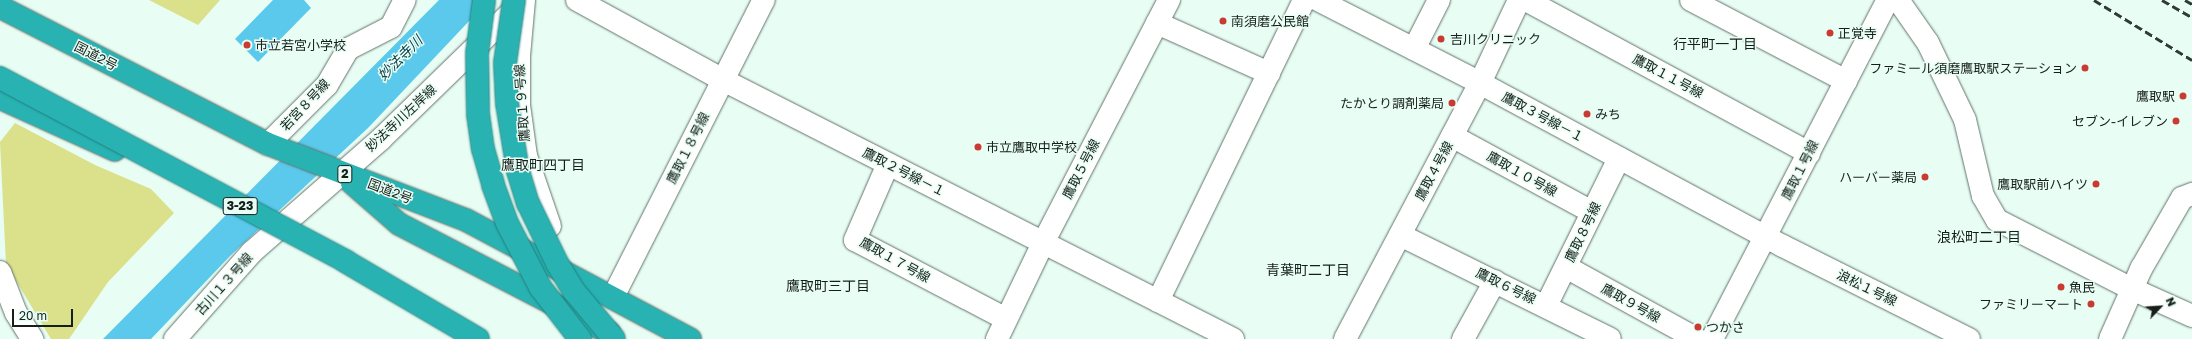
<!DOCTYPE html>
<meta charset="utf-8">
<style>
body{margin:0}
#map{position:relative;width:2192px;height:339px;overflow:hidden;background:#e8fdf4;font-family:"Golos Text","Noto Sans JP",sans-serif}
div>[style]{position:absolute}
.green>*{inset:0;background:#dbe08a}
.water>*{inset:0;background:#5ac9ec}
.roads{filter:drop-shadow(0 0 1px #61736b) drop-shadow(0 0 1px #61736b)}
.minor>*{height:22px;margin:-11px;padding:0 11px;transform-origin:11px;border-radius:11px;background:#fff}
.highway>*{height:22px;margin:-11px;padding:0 11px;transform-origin:11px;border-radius:11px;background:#28b3b2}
.rail>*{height:3px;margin-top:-1.5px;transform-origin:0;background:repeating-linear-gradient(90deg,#313b36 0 8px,transparent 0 12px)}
.bridges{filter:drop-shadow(0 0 1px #227f7d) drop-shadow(0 0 1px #227f7d)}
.highway-bridge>*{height:22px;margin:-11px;padding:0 11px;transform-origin:11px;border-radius:11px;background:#28b3b2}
.dots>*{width:11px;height:11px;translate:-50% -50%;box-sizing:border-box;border:2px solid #e8fdf4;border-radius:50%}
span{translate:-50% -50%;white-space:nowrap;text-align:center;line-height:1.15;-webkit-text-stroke:3px #e8fdf4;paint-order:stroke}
.shield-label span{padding:1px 3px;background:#e8fdf4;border:1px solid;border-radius:3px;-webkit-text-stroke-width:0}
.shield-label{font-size:12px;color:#161e1a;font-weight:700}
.poi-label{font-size:13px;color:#161e1a}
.left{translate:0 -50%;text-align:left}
.right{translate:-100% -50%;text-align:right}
.street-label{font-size:13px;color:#161e1a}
.neighbourhood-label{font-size:14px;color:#161e1a}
.water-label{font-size:14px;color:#0f414f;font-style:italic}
.north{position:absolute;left:2140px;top:287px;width:40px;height:40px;-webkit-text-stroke:3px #e8fdf4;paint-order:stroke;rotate:65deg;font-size:11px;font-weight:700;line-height:16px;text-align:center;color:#161e1a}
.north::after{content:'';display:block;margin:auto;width:14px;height:18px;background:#161e1a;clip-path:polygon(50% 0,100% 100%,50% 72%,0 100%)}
.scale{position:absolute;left:12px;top:309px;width:61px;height:18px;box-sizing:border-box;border:2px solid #161e1a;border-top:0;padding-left:5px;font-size:12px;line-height:14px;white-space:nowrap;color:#161e1a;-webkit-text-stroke:3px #e8fdf4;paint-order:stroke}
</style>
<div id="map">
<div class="green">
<div style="clip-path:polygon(149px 0,220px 0,198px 25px)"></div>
<div style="clip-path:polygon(15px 123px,95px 165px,151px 189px,174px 213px,108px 282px,69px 339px,51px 339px,6px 264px,0 142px)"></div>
</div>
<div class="water">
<div style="clip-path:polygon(273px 0,304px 0,311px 8px,258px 62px,235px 39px)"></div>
<div style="clip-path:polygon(439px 0,489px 0,368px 128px,230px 256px,151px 339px,103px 339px)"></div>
</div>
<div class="roads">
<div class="minor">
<div style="left:524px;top:0;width:56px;rotate:95.1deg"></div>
<div style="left:519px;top:56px;width:49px;rotate:90deg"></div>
<div style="left:519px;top:105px;width:51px;rotate:82.2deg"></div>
<div style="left:526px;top:156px;width:74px;rotate:71.1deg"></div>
<div style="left:577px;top:0;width:166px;rotate:28.7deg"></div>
<div style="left:723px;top:80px;width:572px;rotate:26.92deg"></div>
<div style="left:1318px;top:0;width:182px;rotate:27.1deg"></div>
<div style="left:1480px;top:83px;width:344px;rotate:28.3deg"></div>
<div style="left:1783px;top:246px;width:208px;rotate:26.6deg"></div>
<div style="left:1526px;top:0;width:322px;rotate:28.4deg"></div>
<div style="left:1691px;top:0;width:175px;rotate:27.6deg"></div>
<div style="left:1898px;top:0;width:52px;rotate:55.1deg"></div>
<div style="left:1928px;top:43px;width:85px;rotate:64.3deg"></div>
<div style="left:1965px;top:120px;width:78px;rotate:76.7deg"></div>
<div style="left:1983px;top:196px;width:28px;rotate:60deg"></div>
<div style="left:1997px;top:220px;width:152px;rotate:27.1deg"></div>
<div style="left:2132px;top:289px;width:66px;rotate:24.2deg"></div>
<div style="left:1157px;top:23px;width:123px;rotate:24.1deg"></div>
<div style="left:1414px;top:49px;width:55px;rotate:-63deg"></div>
<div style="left:1452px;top:136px;width:159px;rotate:28.5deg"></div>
<div style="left:268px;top:144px;width:83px;rotate:-45deg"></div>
<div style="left:327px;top:85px;width:42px;rotate:-59.7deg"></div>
<div style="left:348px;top:49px;width:48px;rotate:-27.1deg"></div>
<div style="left:391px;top:27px;width:30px;rotate:-63deg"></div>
<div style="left:888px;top:164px;width:83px;rotate:113.5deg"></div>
<div style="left:855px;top:240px;width:170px;rotate:27.6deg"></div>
<div style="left:1400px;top:235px;width:234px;rotate:26.3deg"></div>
<div style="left:1566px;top:267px;width:149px;rotate:28.8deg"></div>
<div style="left:0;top:272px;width:44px;rotate:68.7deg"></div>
<div style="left:16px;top:313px;width:31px;rotate:58deg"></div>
<div style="left:613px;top:297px;width:333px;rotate:-63.1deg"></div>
<div style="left:1158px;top:301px;width:335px;rotate:-64.1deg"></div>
<div style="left:1546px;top:306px;width:165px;rotate:-63.7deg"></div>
<div style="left:175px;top:339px;width:116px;rotate:-48.5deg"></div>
<div style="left:252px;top:252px;width:171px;rotate:-41.2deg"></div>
<div style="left:381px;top:139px;width:194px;rotate:-44.2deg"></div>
<div style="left:997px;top:339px;width:106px;rotate:-64.4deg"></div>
<div style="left:1043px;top:243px;width:274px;rotate:-62.6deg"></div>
<div style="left:1345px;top:339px;width:289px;rotate:-62.2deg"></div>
<div style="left:1480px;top:83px;width:92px;rotate:-64.8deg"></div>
<div style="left:1463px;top:339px;width:66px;rotate:-61.1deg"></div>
<div style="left:1712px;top:339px;width:382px;rotate:-62.6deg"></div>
<div style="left:2110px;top:339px;width:77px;rotate:-66.1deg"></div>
<div style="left:2141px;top:269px;width:82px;rotate:-60deg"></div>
<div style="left:2182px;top:198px;width:11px;rotate:-22deg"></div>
</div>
<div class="highway">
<div style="left:0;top:7px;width:301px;rotate:27.1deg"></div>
<div style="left:268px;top:144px;width:212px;rotate:21deg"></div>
<div style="left:466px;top:220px;width:254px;rotate:28deg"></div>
<div style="left:0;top:98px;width:126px;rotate:24.3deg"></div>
<div style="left:352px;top:183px;width:62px;rotate:41.1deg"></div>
<div style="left:399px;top:224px;width:237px;rotate:27.4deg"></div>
</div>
</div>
<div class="rail">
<div style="left:2094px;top:0;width:115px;rotate:31.5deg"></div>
<div style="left:2162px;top:0;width:34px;rotate:30deg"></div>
<div style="left:2185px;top:0;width:8px;rotate:30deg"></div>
</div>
<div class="bridges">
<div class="highway-bridge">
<div style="left:484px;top:0;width:54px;rotate:97.4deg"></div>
<div style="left:477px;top:54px;width:60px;rotate:89deg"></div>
<div style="left:478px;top:114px;width:35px;rotate:82deg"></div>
<div style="left:483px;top:149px;width:37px;rotate:74deg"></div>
<div style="left:493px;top:185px;width:40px;rotate:69.8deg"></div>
<div style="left:507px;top:223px;width:72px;rotate:62.7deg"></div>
<div style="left:540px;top:287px;width:66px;rotate:52.4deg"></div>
<div style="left:514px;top:0;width:64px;rotate:98.1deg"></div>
<div style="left:505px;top:63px;width:40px;rotate:87.1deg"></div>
<div style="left:507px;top:103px;width:69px;rotate:80.8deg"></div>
<div style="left:518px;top:171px;width:34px;rotate:73deg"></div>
<div style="left:528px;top:203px;width:67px;rotate:64.2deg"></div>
<div style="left:557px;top:263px;width:33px;rotate:59deg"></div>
<div style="left:574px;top:291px;width:62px;rotate:50.2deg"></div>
<div style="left:0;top:78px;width:391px;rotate:27.9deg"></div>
<div style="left:345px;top:261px;width:154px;rotate:30.4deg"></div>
</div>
</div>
<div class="dots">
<div style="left:1223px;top:21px;background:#c93b32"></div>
<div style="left:1830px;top:33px;background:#c93b32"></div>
<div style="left:1441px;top:39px;background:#c93b32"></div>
<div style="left:247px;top:45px;background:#c93b32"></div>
<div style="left:2085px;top:68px;background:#c93b32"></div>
<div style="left:2183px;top:96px;background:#c93b32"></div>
<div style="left:1452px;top:103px;background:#c93b32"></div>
<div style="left:1587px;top:114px;background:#c93b32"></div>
<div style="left:2176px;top:121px;background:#c93b32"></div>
<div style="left:978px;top:147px;background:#c93b32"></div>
<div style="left:1925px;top:177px;background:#c93b32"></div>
<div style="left:2096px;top:184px;background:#c93b32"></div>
<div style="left:2061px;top:287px;background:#c93b32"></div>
<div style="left:2091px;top:304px;background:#c93b32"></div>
<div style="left:1698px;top:327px;background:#c93b32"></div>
</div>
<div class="shield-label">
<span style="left:345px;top:174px">2</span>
<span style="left:240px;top:206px">3-23</span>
</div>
<div class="poi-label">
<span class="left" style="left:1231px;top:21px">南須磨公民館</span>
<span class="left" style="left:1838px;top:33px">正覚寺</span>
<span class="left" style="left:1450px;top:39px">吉川クリニック</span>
<span class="left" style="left:255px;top:45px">市立若宮小学校</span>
<span class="right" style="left:2077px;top:68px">ファミール須磨鷹取駅ステーション</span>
<span class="right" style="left:2175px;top:96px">鷹取駅</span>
<span class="right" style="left:1444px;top:103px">たかとり調剤薬局</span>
<span class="left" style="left:1595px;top:114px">みち</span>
<span class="right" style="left:2168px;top:121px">セブン-イレブン</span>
<span class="left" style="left:986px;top:147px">市立鷹取中学校</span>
<span class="right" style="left:1917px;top:177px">ハーバー薬局</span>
<span class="right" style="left:2088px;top:184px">鷹取駅前ハイツ</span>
<span class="left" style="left:2069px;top:287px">魚民</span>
<span class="right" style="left:2083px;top:304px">ファミリーマート</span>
<span class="left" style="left:1706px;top:327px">つかさ</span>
</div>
<div class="street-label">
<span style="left:96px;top:56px;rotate:27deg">国道2号</span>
<span style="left:1668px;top:76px;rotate:28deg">鷹取１１号線</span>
<span style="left:522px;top:103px;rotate:-94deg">鷹取１９号線</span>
<span style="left:305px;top:105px;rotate:-47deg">若宮８号線</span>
<span style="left:1543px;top:117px;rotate:28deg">鷹取３号線－１</span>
<span style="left:401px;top:118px;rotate:-43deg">妙法寺川左岸線</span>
<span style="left:688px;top:148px;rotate:-63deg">鷹取１８号線</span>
<span style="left:1081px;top:169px;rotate:-63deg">鷹取５号線</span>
<span style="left:1800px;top:170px;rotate:-63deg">鷹取１号線</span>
<span style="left:1434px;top:171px;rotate:-62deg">鷹取４号線</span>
<span style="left:904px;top:172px;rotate:27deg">鷹取２号線－１</span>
<span style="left:1522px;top:174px;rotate:29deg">鷹取１０号線</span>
<span style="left:390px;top:191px;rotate:21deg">国道2号</span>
<span style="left:1583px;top:232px;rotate:-64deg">鷹取８号線</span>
<span style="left:895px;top:260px;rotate:29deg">鷹取１７号線</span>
<span style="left:224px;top:284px;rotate:-48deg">古川１３号線</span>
<span style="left:1506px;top:286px;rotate:26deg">鷹取６号線</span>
<span style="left:1867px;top:288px;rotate:26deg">浪松１号線</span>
<span style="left:1631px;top:303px;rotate:29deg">鷹取９号線</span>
</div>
<div class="neighbourhood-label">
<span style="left:1715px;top:44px">行平町一丁目</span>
<span style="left:543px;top:165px">鷹取町四丁目</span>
<span style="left:1979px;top:237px">浪松町二丁目</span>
<span style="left:1308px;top:270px">青葉町二丁目</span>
<span style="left:828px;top:286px">鷹取町三丁目</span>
</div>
<div class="water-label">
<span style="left:400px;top:58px;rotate:-45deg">妙法寺川</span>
</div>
<div class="north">N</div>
<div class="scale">20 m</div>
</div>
